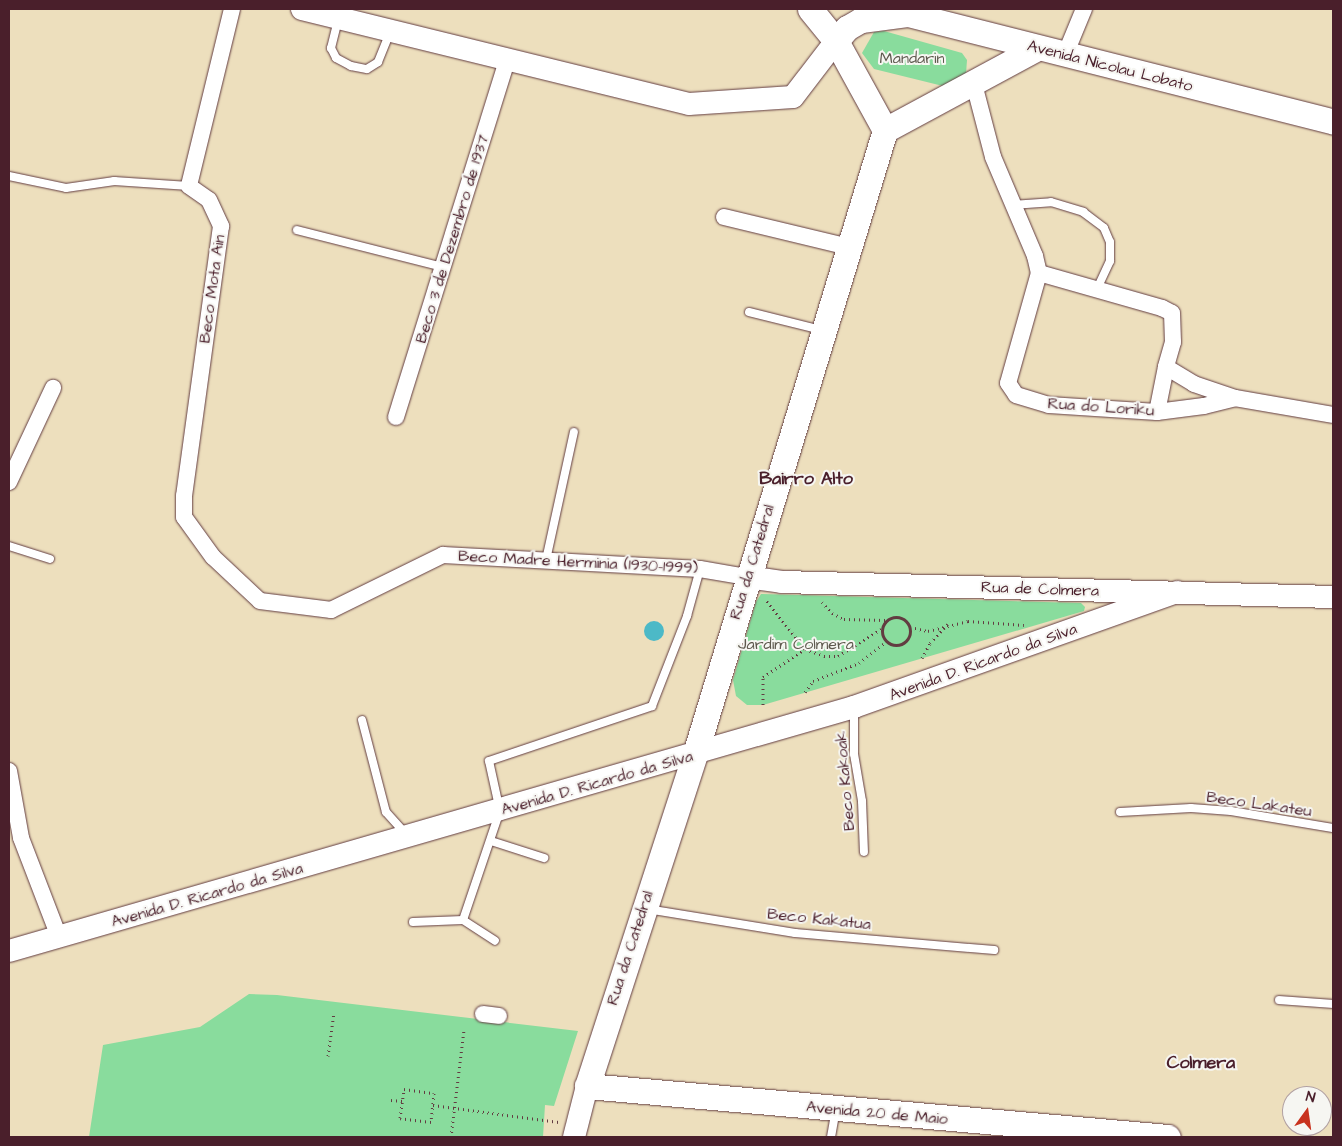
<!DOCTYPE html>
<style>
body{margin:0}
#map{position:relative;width:1342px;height:1146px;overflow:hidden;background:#eddfbd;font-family:"Architects Daughter",sans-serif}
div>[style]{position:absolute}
.green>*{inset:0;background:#89dc9d}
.water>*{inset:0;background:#4cb9c7}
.round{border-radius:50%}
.path>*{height:3px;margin-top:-1.5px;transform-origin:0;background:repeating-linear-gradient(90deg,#623c41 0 1px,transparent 0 5px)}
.path>.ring{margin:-1.5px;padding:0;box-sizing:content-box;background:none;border:3px solid #623c41;border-radius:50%}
.roads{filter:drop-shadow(0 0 1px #623c41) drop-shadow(0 0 1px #623c41)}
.lane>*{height:8px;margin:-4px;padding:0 4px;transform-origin:4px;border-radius:4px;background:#fff}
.street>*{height:16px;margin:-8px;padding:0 8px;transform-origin:8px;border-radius:8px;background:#fff}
.secondary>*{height:22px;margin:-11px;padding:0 11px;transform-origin:11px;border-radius:11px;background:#fff}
.primary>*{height:25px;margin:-12.5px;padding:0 12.5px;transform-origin:12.5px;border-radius:12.5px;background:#fff}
span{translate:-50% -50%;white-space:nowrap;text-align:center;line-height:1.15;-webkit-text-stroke:4px #f6f6f2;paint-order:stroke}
.park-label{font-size:16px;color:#5d584d}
.street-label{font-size:16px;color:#4a1f2b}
.neighbourhood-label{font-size:18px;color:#4a1f2b;font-weight:700}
.frame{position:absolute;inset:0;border:10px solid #4a1f2b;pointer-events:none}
.north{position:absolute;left:1282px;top:1086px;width:50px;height:50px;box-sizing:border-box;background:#f6f6f2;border:1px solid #b1a0a2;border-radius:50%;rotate:14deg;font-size:14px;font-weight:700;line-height:20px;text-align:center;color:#4a1f2b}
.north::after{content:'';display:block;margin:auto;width:18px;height:22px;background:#c8321e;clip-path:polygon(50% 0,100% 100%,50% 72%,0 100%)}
</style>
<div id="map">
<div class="green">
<div style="clip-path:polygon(884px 31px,962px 53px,967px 60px,966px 74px,947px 87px,874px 69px,862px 53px,874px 32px)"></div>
<div style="clip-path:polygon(761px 594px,1081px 603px,1085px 607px,1084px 611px,763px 705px,747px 705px,736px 696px,733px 680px,756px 602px)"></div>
<div style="clip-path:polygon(249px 994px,277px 995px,578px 1031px,554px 1106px,545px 1105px,543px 1137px,89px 1137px,103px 1045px,200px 1027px)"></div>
</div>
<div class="water">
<div class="round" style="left:644px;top:621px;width:20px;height:20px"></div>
</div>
<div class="path">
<div style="left:822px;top:602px;width:15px;rotate:48deg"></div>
<div style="left:832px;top:613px;width:13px;rotate:27deg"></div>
<div style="left:844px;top:619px;width:42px;rotate:1.4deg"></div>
<div class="ring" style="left:882px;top:617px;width:25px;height:25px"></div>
<div style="left:910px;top:627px;width:18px;rotate:13deg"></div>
<div style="left:928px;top:631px;width:41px;rotate:-14deg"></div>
<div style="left:968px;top:621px;width:56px;rotate:4.1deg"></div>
<div style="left:805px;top:649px;width:20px;rotate:20deg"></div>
<div style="left:824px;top:656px;width:14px"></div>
<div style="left:838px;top:656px;width:51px;rotate:-32.1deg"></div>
<div style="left:922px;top:658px;width:17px;rotate:-62deg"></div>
<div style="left:930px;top:643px;width:26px;rotate:-47deg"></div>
<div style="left:805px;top:692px;width:14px;rotate:-54deg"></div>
<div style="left:813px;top:681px;width:49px;rotate:-21.4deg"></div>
<div style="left:859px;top:663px;width:34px;rotate:-38deg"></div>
<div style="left:763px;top:705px;width:28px;rotate:-90deg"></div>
<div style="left:763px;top:677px;width:50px;rotate:-33.7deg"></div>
<div style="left:805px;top:649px;width:64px;rotate:-128.7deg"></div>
<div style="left:328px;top:1056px;width:44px;rotate:-82.2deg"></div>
<div style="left:404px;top:1089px;width:30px;rotate:8deg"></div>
<div style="left:434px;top:1093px;width:29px;rotate:96deg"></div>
<div style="left:431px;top:1122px;width:31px;rotate:-173deg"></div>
<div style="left:400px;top:1118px;width:29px;rotate:-82deg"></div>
<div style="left:391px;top:1100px;width:12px;rotate:5deg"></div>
<div style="left:433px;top:1105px;width:127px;rotate:7.7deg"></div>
<div style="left:451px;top:1137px;width:108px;rotate:-83.1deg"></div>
</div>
<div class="roads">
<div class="lane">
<div style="left:338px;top:20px;width:29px;rotate:104deg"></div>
<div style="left:331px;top:48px;width:11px;rotate:63deg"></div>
<div style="left:336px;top:58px;width:17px;rotate:28deg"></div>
<div style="left:351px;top:66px;width:16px;rotate:11deg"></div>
<div style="left:367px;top:69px;width:13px;rotate:-32deg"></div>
<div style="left:378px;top:62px;width:32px;rotate:-68deg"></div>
<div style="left:9px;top:176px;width:58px;rotate:11.9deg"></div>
<div style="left:66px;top:188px;width:49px;rotate:-8.3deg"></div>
<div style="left:114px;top:181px;width:75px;rotate:3.8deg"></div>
<div style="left:1012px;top:205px;width:39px;rotate:-4deg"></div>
<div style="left:1051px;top:202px;width:34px;rotate:17deg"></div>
<div style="left:1083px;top:212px;width:26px;rotate:37deg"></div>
<div style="left:1104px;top:228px;width:15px;rotate:67deg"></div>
<div style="left:1110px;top:242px;width:19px;rotate:90deg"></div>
<div style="left:1110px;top:261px;width:31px;rotate:115deg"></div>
<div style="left:297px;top:230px;width:151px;rotate:14.2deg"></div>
<div style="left:749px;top:312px;width:75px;rotate:13.9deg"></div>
<div style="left:9px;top:546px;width:43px;rotate:17.6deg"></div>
<div style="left:546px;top:560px;width:131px;rotate:-77.7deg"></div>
<div style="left:854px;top:709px;width:45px;rotate:90deg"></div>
<div style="left:854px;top:754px;width:48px;rotate:80.3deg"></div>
<div style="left:862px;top:801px;width:51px;rotate:87.8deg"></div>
<div style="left:362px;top:720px;width:95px;rotate:75.4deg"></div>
<div style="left:386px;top:812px;width:30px;rotate:48deg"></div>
<div style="left:1120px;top:812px;width:71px;rotate:-3.2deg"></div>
<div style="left:1191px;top:808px;width:40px;rotate:4.3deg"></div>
<div style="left:1231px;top:811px;width:103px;rotate:9.5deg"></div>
<div style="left:491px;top:841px;width:56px;rotate:17.8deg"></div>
<div style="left:647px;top:909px;width:150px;rotate:9.2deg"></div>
<div style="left:795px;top:933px;width:200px;rotate:4.9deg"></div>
<div style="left:463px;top:920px;width:115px;rotate:-71.3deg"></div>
<div style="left:500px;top:811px;width:51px;rotate:-102.4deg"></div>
<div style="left:489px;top:761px;width:172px;rotate:-18.6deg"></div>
<div style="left:652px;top:706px;width:97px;rotate:-68.7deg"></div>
<div style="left:687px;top:616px;width:49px;rotate:-74.5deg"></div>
<div style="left:413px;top:922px;width:50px;rotate:-2.3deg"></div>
<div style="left:463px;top:920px;width:38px;rotate:33deg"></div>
<div style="left:1279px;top:1000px;width:54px;rotate:4.2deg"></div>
<div style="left:831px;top:1137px;width:27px;rotate:-80deg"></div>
</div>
<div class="street">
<div style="left:232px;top:9px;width:182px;rotate:103.7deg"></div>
<div style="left:189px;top:186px;width:24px;rotate:35deg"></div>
<div style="left:209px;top:200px;width:29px;rotate:65deg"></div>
<div style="left:221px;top:226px;width:273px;rotate:97.8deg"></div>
<div style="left:184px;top:496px;width:21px;rotate:90deg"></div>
<div style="left:184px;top:517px;width:49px;rotate:54.1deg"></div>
<div style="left:213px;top:557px;width:64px;rotate:43.1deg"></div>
<div style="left:260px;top:601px;width:72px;rotate:7.2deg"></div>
<div style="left:331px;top:610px;width:125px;rotate:-26.2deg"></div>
<div style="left:443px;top:555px;width:257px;rotate:3.1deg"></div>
<div style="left:700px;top:569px;width:48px;rotate:9.7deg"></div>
<div style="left:1065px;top:55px;width:50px;rotate:-67.6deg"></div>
<div style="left:974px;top:84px;width:75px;rotate:75.4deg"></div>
<div style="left:993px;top:157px;width:108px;rotate:67deg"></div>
<div style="left:1035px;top:256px;width:17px;rotate:77deg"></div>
<div style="left:1039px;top:273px;width:114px;rotate:105.7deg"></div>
<div style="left:1008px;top:383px;width:14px;rotate:56deg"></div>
<div style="left:1016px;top:395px;width:34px;rotate:17deg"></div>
<div style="left:1049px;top:405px;width:108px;rotate:3.7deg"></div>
<div style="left:1157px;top:412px;width:47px;rotate:-7.3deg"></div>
<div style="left:1204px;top:406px;width:32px;rotate:-14deg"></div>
<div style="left:1235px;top:398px;width:99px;rotate:9.8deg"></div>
<div style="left:724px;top:217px;width:129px;rotate:13.5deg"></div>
<div style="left:1039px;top:273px;width:128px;rotate:15.9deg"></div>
<div style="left:1162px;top:308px;width:11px;rotate:27deg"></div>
<div style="left:1172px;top:313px;width:29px;rotate:88deg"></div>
<div style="left:1173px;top:342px;width:26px;rotate:106deg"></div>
<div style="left:1166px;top:367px;width:33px;rotate:31deg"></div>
<div style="left:1194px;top:384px;width:43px;rotate:18.9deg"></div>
<div style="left:1157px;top:412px;width:46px;rotate:-78.7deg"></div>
<div style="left:396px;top:417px;width:373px;rotate:-72.7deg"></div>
<div style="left:9px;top:482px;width:104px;rotate:-64.9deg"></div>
<div style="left:9px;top:771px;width:68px;rotate:79.8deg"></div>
<div style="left:21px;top:838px;width:106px;rotate:69deg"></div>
<div style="left:483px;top:1014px;width:16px;rotate:7deg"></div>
</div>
<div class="secondary">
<div style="left:302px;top:9px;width:398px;rotate:13.8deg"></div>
<div style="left:689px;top:104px;width:104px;rotate:-3.9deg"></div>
<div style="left:793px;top:97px;width:71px;rotate:-52.5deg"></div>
<div style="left:747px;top:577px;width:35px;rotate:8deg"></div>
<div style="left:782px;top:582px;width:551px;rotate:1.56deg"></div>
<div style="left:9px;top:951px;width:880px;rotate:-16.11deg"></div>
<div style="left:854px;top:707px;width:343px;rotate:-19.6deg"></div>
<div style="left:574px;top:1137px;width:53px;rotate:-75.7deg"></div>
</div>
<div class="primary">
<div style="left:810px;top:9px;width:41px;rotate:50.9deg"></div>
<div style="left:836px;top:41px;width:102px;rotate:61.2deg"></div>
<div style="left:888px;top:9px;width:459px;rotate:14.2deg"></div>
<div style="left:836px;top:41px;width:17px;rotate:-50deg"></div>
<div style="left:847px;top:28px;width:16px;rotate:-30deg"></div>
<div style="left:861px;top:20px;width:46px;rotate:-7.4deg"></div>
<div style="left:885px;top:130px;width:652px;rotate:106.93deg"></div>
<div style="left:695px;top:754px;width:349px;rotate:108deg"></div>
<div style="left:587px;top:1086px;width:583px;rotate:5.02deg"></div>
<div style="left:885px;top:130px;width:173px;rotate:-28.3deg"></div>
</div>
</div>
<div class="park-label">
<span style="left:912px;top:58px">Mandarin</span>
<span style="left:796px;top:644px">Jardim Colmera</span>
</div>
<div class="street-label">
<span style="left:1110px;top:66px;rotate:14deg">Avenida Nicolau Lobato</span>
<span style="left:452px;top:239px;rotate:-73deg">Beco 3 de Dezembro de 1937</span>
<span style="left:212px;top:289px;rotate:-82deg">Beco Mota Ain</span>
<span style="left:1101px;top:407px;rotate:4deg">Rua do Loriku</span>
<span style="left:578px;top:562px;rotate:3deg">Beco Madre Herminia (1930-1999)</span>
<span style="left:752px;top:562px;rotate:-73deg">Rua da Catedral</span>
<span style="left:1040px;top:589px;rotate:2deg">Rua de Colmera</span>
<span style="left:983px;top:662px;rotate:-20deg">Avenida D. Ricardo da Silva</span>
<span style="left:845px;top:781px;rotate:-95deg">Beco Kakoak</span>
<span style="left:597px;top:783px;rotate:-16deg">Avenida D. Ricardo da Silva</span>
<span style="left:1259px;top:804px;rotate:8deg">Beco Lakateu</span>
<span style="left:207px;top:895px;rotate:-16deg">Avenida D. Ricardo da Silva</span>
<span style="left:819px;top:919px;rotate:6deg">Beco Kakatua</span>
<span style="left:630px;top:948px;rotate:-72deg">Rua da Catedral</span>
<span style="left:877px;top:1113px;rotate:5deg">Avenida 20 de Maio</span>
</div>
<div class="neighbourhood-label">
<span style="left:806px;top:479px">Bairro Alto</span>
<span style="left:1201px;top:1063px">Colmera</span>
</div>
<div class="frame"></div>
<div class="north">N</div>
</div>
